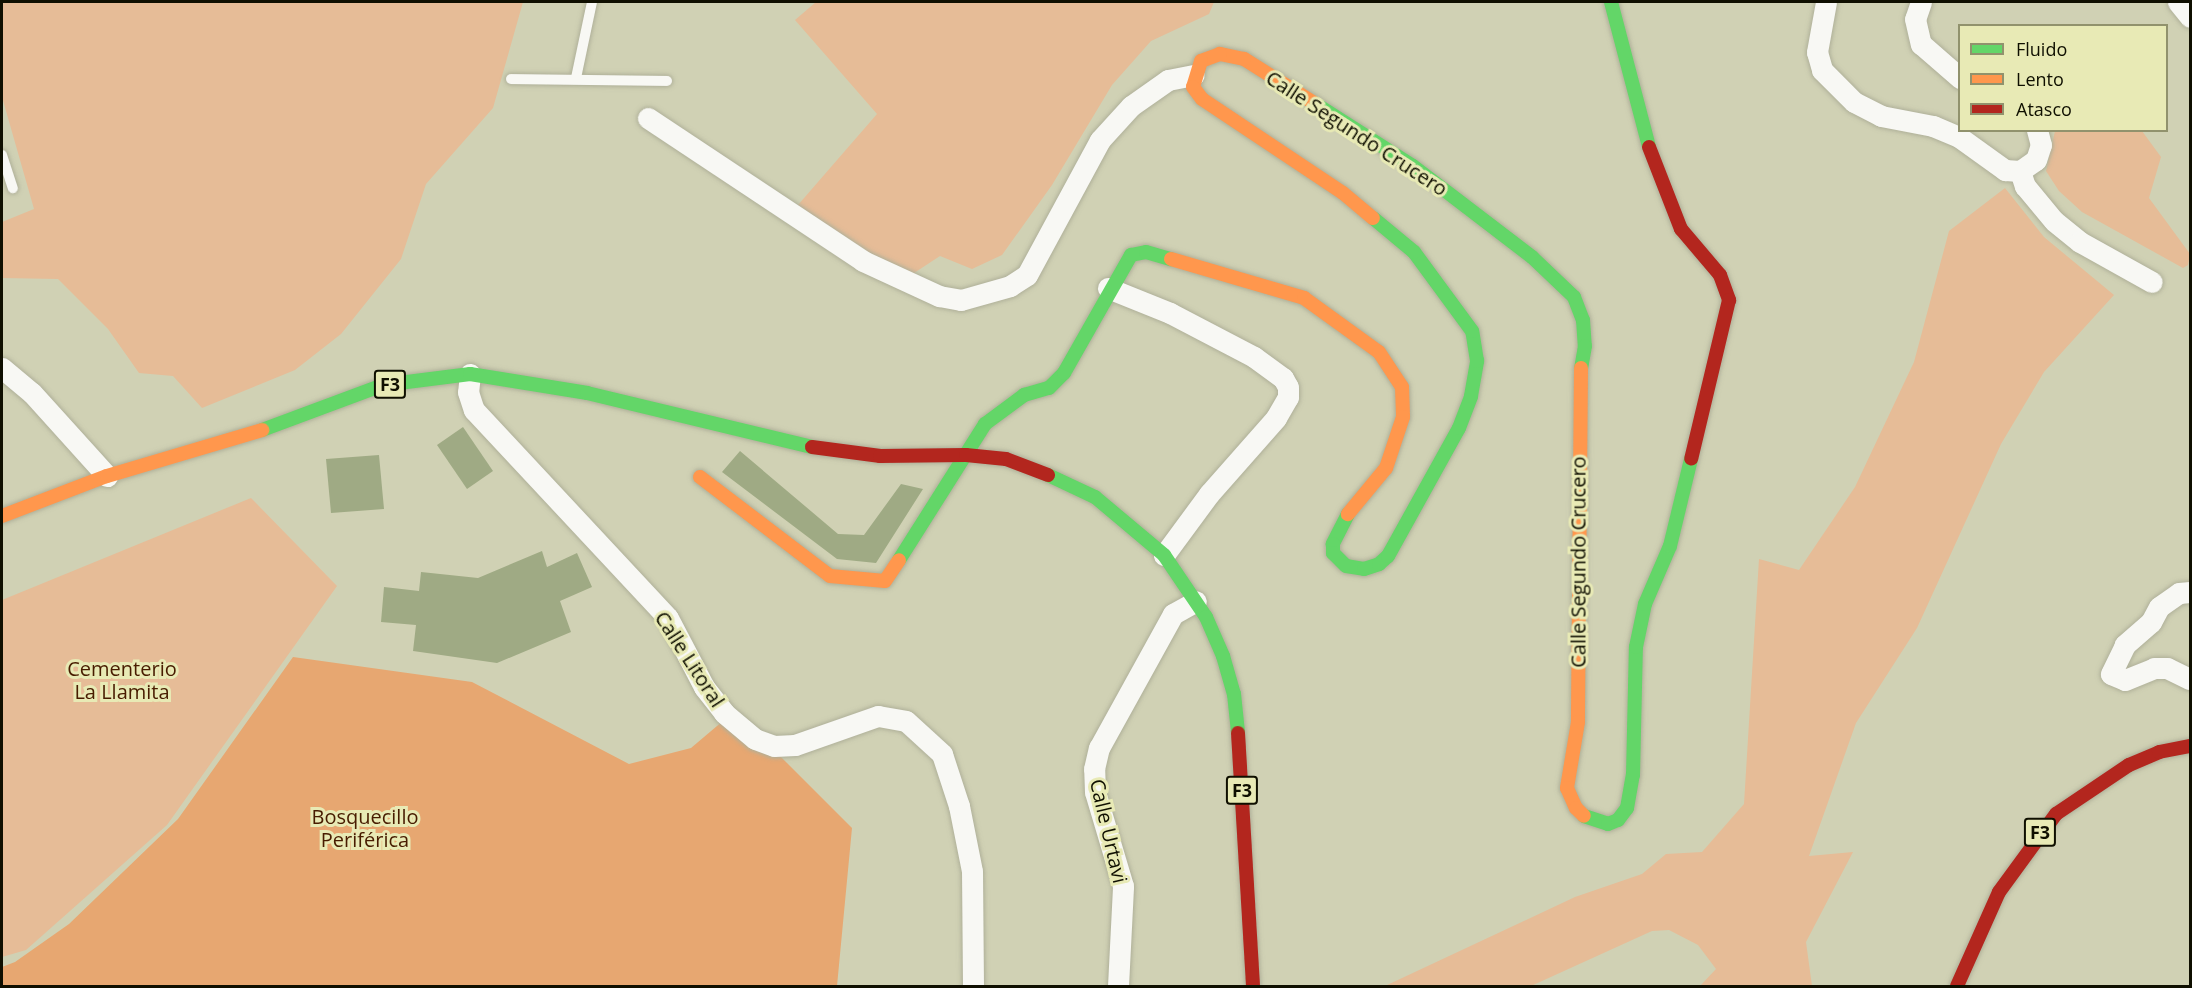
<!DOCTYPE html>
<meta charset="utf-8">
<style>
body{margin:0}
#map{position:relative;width:2192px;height:988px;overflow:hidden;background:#d0d1b4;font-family:"Open Sans",sans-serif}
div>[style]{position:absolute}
.green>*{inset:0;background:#e6bc97}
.forest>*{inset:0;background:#e7a771}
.building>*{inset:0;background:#9faa84}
.roads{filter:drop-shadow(0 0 2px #afb099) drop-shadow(0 0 2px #afb099)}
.lane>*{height:10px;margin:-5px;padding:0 5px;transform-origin:5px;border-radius:5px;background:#f8f8f4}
.street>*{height:21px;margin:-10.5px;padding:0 10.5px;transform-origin:10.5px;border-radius:10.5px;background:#f8f8f4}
.fast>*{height:14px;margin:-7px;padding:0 7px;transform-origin:7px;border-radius:7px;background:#63d668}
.slow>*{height:14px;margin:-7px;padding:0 7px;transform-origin:7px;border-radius:7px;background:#ff974d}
.jam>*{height:14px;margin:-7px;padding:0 7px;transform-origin:7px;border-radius:7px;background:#b3261e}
span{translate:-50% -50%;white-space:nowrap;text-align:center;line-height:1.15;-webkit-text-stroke:6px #e8eab5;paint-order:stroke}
.shield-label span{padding:2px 4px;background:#e8eab5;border:2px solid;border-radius:4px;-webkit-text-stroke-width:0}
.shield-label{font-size:18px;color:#0f0f00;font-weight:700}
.street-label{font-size:20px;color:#0f0f00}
.park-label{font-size:20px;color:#481c00}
.frame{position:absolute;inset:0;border:3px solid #0f0f00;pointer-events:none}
.legend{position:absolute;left:1958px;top:24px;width:210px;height:108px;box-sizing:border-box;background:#e8eab5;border:2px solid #91926d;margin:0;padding:8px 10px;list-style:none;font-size:18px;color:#0f0f00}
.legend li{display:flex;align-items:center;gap:12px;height:30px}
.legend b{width:30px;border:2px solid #91926d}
</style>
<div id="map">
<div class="green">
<div style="clip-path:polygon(2px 2px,523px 2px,493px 108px,426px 184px,401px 259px,341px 334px,295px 370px,202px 408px,173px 376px,139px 373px,108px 329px,58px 279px,2px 278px,2px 222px,34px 209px,2px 97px)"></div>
<div style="clip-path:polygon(816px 2px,1214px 2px,1209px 14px,1151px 41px,1112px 85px,1052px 185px,1002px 255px,972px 269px,940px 256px,911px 275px,852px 244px,798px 205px,877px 114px,795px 20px)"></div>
<div style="clip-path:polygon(2055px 131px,2142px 131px,2161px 157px,2149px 198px,2190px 254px,2188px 265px,2183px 268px,2082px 212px,2059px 191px,2046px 171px)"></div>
<div style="clip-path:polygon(2005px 188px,2044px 237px,2114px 295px,2044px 372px,2001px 444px,1917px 628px,1856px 723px,1809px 856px,1853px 852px,1806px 942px,1812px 986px,1700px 986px,1716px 969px,1698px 945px,1669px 930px,1652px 931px,1531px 986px,1385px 986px,1575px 897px,1642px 874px,1666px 854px,1702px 852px,1744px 804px,1759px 559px,1799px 570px,1855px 487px,1914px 362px,1949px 231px)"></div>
<div style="clip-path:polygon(251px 498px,337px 586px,167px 825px,26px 950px,2px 957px,2px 600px)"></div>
</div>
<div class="forest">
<div style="clip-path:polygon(293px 657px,472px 682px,629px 764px,691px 748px,730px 715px,781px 757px,852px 828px,837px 986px,2px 986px,2px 967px,15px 962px,69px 924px,178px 819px)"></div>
</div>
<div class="building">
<div style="clip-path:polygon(463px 427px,493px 471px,467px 489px,437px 445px)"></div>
<div style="clip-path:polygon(740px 451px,838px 534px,864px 535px,901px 484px,923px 489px,876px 563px,837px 559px,722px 472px)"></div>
<div style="clip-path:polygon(379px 455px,384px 509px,331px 513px,326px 459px)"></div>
<div style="clip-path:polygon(542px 551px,547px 567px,577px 553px,592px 587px,560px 601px,571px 632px,497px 663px,413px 651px,416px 625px,381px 622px,384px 587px,419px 591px,421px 572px,478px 578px)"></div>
</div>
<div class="roads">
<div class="lane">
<div style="left:576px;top:78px;width:78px;rotate:-78.1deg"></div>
<div style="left:511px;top:79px;width:156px;rotate:0.7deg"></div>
<div style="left:2px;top:155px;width:35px;rotate:72deg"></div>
</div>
<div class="street">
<div style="left:1826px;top:2px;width:51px;rotate:100.2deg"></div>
<div style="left:1817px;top:52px;width:19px;rotate:74deg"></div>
<div style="left:1822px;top:70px;width:45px;rotate:45deg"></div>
<div style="left:1854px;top:102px;width:30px;rotate:27deg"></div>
<div style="left:1881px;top:116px;width:53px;rotate:10.9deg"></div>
<div style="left:1933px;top:126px;width:28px;rotate:23deg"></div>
<div style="left:1959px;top:137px;width:57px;rotate:35.7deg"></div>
<div style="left:2005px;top:170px;width:15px;rotate:4deg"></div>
<div style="left:2020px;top:171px;width:19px;rotate:-35deg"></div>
<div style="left:2036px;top:160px;width:16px;rotate:-72deg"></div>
<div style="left:2041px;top:145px;width:16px;rotate:-105deg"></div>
<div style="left:1921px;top:2px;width:18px;rotate:109deg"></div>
<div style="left:1915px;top:19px;width:26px;rotate:77deg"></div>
<div style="left:1921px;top:44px;width:52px;rotate:41.1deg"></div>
<div style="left:2178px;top:2px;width:19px;rotate:51deg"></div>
<div style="left:648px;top:118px;width:258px;rotate:33.6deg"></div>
<div style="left:863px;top:261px;width:84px;rotate:24.7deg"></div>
<div style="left:939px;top:296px;width:22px;rotate:10deg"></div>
<div style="left:961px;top:300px;width:51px;rotate:-15.9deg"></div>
<div style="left:1010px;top:286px;width:20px;rotate:-33deg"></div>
<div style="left:1027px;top:275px;width:153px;rotate:-61.6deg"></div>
<div style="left:1100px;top:140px;width:46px;rotate:-47.6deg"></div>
<div style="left:1131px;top:106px;width:45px;rotate:-35.1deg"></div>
<div style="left:1168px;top:80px;width:26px;rotate:-11deg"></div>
<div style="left:2020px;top:171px;width:16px;rotate:72deg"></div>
<div style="left:2025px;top:186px;width:45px;rotate:50.4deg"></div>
<div style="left:2054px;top:221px;width:33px;rotate:39deg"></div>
<div style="left:2080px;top:242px;width:82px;rotate:29.1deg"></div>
<div style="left:1108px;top:288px;width:67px;rotate:22deg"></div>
<div style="left:1170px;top:313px;width:95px;rotate:27.6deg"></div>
<div style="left:1254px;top:357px;width:36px;rotate:36deg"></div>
<div style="left:1283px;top:378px;width:10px;rotate:61deg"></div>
<div style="left:1288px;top:387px;width:10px;rotate:90deg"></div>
<div style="left:1288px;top:397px;width:24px;rotate:120deg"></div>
<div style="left:1276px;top:418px;width:101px;rotate:131.4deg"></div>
<div style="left:1209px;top:494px;width:76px;rotate:126.4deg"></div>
<div style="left:2px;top:368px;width:39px;rotate:40deg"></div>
<div style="left:32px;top:393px;width:112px;rotate:47.9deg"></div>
<div style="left:470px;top:374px;width:18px;rotate:96deg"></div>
<div style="left:468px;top:392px;width:19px;rotate:72deg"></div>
<div style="left:474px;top:410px;width:284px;rotate:47deg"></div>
<div style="left:668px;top:618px;width:78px;rotate:62.4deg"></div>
<div style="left:704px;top:687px;width:33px;rotate:52deg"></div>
<div style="left:724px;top:713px;width:40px;rotate:40deg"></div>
<div style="left:755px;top:739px;width:20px;rotate:20deg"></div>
<div style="left:774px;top:746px;width:21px;rotate:-3deg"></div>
<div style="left:795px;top:745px;width:88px;rotate:-19.3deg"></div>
<div style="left:878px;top:716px;width:28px;rotate:10deg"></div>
<div style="left:906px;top:721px;width:49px;rotate:42.5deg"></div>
<div style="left:942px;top:754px;width:55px;rotate:71.9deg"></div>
<div style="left:959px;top:806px;width:66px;rotate:78.7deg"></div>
<div style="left:972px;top:871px;width:115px;rotate:89.5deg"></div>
<div style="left:2190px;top:592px;width:11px;rotate:175deg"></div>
<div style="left:2179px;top:593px;width:24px;rotate:145deg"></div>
<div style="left:2159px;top:607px;width:17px;rotate:118deg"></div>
<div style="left:2151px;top:622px;width:35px;rotate:139deg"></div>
<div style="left:2125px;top:645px;width:32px;rotate:116deg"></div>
<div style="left:2111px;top:674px;width:15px;rotate:23deg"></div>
<div style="left:2125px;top:680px;width:31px;rotate:-22deg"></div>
<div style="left:2154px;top:668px;width:13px"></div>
<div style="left:2167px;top:668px;width:25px;rotate:26deg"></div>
<div style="left:1118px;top:986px;width:100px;rotate:-87.1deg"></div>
<div style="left:1123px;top:886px;width:98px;rotate:-106.6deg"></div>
<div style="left:1095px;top:792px;width:23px;rotate:-92deg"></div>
<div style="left:1094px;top:769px;width:22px;rotate:-77deg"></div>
<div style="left:1099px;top:748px;width:153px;rotate:-61.1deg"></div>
<div style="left:1173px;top:614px;width:26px;rotate:-29deg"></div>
</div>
<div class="fast">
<div style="left:1611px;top:2px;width:150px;rotate:75.3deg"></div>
<div style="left:1314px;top:103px;width:117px;rotate:32.5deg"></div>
<div style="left:1413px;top:166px;width:150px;rotate:37.4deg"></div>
<div style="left:1532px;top:257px;width:58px;rotate:43.6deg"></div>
<div style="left:1574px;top:297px;width:25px;rotate:69deg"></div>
<div style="left:1583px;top:320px;width:26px;rotate:86deg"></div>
<div style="left:1585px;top:346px;width:22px;rotate:100deg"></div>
<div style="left:262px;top:430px;width:129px;rotate:-20.4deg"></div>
<div style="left:383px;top:385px;width:88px;rotate:-7.2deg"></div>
<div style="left:470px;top:374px;width:119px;rotate:9.2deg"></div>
<div style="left:587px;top:393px;width:231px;rotate:13.5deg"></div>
<div style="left:1048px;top:475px;width:52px;rotate:25.1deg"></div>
<div style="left:1095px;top:497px;width:90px;rotate:40deg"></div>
<div style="left:1164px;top:555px;width:75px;rotate:55.9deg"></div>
<div style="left:1206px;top:617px;width:43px;rotate:66.4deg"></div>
<div style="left:1223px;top:656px;width:40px;rotate:74deg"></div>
<div style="left:1234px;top:694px;width:39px;rotate:84deg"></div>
<div style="left:1348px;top:514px;width:34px;rotate:117deg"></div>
<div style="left:1333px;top:544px;width:9px;rotate:90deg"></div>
<div style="left:1333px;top:553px;width:18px;rotate:45deg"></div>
<div style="left:1346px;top:566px;width:18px;rotate:9deg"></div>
<div style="left:1364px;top:569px;width:16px;rotate:-18deg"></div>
<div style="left:1379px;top:564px;width:12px;rotate:-42deg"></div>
<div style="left:1388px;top:556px;width:146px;rotate:-61deg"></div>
<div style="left:1459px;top:428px;width:34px;rotate:-69deg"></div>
<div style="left:1471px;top:396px;width:36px;rotate:-80deg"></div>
<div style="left:1477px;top:361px;width:30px;rotate:-99deg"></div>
<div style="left:1472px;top:331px;width:98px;rotate:-126.3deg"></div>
<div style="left:1414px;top:252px;width:53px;rotate:-140.3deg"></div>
<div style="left:899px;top:560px;width:161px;rotate:-57.7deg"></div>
<div style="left:985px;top:424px;width:49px;rotate:-36.6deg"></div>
<div style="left:1024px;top:395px;width:26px;rotate:-16deg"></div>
<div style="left:1049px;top:388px;width:21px;rotate:-45deg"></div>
<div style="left:1064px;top:373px;width:136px;rotate:-60.4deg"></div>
<div style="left:1131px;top:255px;width:15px;rotate:-11deg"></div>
<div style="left:1146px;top:252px;width:26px;rotate:16deg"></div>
<div style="left:1584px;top:816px;width:25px;rotate:18deg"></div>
<div style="left:1608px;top:824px;width:11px;rotate:-22deg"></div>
<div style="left:1618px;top:820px;width:15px;rotate:-53deg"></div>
<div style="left:1627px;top:808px;width:34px;rotate:-80deg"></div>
<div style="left:1633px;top:775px;width:128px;rotate:-88.7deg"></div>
<div style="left:1636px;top:647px;width:44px;rotate:-78.2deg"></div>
<div style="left:1645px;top:604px;width:63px;rotate:-66.7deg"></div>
<div style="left:1670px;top:546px;width:89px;rotate:-76.4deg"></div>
</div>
<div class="slow">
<div style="left:1314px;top:103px;width:83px;rotate:-147.8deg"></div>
<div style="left:1244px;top:59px;width:25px;rotate:-168deg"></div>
<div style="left:1220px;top:54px;width:20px;rotate:160deg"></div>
<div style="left:1201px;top:61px;width:27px;rotate:107deg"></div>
<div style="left:1193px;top:87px;width:15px;rotate:53deg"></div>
<div style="left:1202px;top:99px;width:169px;rotate:33.7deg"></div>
<div style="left:1343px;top:193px;width:39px;rotate:40deg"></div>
<div style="left:1171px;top:259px;width:139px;rotate:16.3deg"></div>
<div style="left:1304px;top:298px;width:92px;rotate:35.8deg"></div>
<div style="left:1379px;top:352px;width:42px;rotate:56.7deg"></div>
<div style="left:1402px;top:387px;width:30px;rotate:88deg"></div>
<div style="left:1403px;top:417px;width:54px;rotate:108.4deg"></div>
<div style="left:1386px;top:468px;width:60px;rotate:129.6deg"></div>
<div style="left:1581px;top:368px;width:354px;rotate:90.5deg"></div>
<div style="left:1578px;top:722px;width:67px;rotate:99.5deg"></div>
<div style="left:1567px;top:788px;width:22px;rotate:66deg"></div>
<div style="left:1576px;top:808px;width:11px;rotate:45deg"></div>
<div style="left:700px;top:477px;width:163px;rotate:37.3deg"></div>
<div style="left:830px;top:576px;width:55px;rotate:5.2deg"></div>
<div style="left:885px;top:581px;width:25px;rotate:-56deg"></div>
<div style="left:2px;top:516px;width:112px;rotate:-20.9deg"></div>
<div style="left:107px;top:476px;width:162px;rotate:-16.5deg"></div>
</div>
<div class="jam">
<div style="left:1649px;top:147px;width:88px;rotate:68.7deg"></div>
<div style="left:1681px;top:229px;width:60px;rotate:49.7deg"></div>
<div style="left:1720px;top:275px;width:27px;rotate:70deg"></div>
<div style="left:1729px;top:300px;width:163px;rotate:103.4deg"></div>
<div style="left:812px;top:447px;width:69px;rotate:7.5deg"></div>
<div style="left:880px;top:456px;width:86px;rotate:-0.7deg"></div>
<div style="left:966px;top:455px;width:40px;rotate:5.7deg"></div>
<div style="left:1006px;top:459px;width:45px;rotate:20.9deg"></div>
<div style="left:1238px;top:733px;width:253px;rotate:86.6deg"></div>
<div style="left:1957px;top:986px;width:103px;rotate:-65.9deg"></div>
<div style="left:1999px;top:892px;width:97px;rotate:-53.8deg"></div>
<div style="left:2056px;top:814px;width:88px;rotate:-33.9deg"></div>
<div style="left:2129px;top:765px;width:33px;rotate:-23deg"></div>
<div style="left:2159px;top:752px;width:32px;rotate:-11deg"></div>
</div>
</div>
<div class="shield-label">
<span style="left:390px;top:384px">F3</span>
<span style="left:1242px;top:790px">F3</span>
<span style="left:2040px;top:832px">F3</span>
</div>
<div class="street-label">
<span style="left:1357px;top:133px;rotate:33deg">Calle Segundo Crucero</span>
<span style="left:1578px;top:562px;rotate:-90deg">Calle Segundo Crucero</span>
<span style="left:690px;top:659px;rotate:57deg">Calle Litoral</span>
<span style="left:1109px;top:831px;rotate:77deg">Calle Urtavi</span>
</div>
<div class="park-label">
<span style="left:122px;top:680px">Cementerio<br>La Llamita</span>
<span style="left:365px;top:828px">Bosquecillo<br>Periférica</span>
</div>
<div class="frame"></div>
<ul class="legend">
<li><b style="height:8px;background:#63d668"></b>Fluido</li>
<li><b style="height:8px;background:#ff974d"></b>Lento</li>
<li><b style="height:8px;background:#b3261e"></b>Atasco</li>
</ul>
</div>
